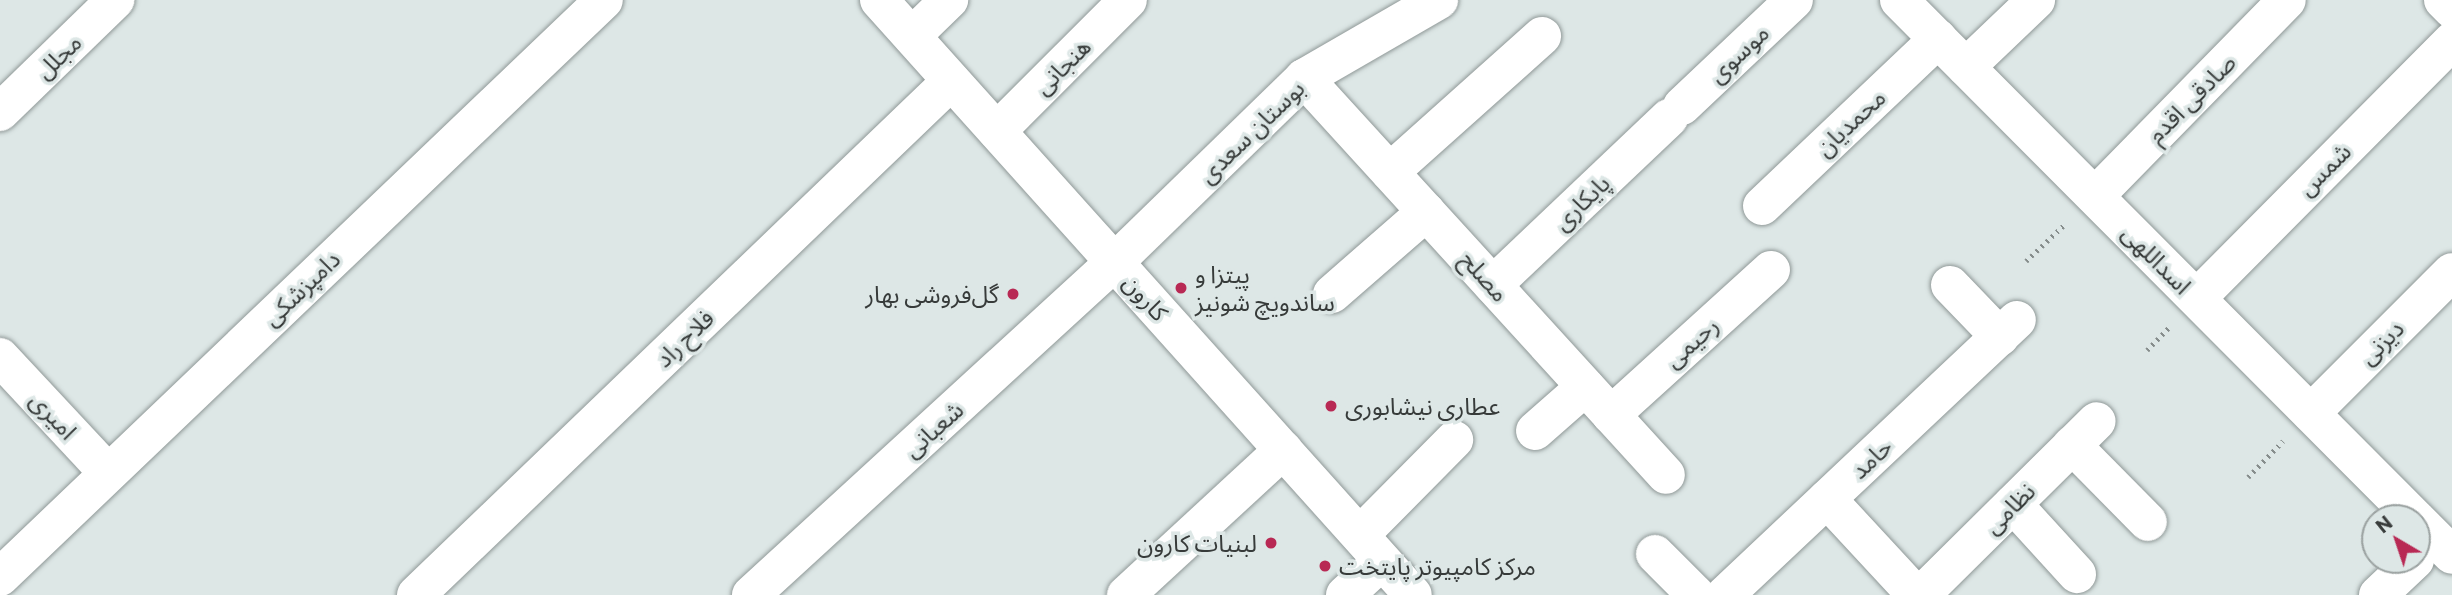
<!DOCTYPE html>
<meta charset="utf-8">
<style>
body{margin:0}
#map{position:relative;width:2452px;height:595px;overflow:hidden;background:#dde7e6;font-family:Commissioner,"Noto Sans Arabic",sans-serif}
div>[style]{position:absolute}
.path>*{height:4.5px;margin-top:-2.25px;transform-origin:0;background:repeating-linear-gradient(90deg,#868d8c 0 2px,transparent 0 7px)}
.roads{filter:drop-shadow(0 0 2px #8f9897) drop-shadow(0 0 2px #8f9897)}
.minor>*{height:38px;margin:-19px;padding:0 19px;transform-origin:19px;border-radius:19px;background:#fff}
.major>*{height:38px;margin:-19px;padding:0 19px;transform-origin:19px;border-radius:19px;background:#fff}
.dots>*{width:19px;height:19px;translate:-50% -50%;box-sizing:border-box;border:4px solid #dde7e6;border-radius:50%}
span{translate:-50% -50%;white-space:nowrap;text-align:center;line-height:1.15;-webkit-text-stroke:7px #dde7e6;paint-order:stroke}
.street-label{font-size:24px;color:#373b3a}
.poi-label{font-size:24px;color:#373b3a}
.left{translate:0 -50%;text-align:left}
.right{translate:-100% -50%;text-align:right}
.north{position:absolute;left:2361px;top:504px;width:70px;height:70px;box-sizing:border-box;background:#dde7e6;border:2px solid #9ba2a1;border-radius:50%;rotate:321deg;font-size:19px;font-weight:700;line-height:28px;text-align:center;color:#373b3a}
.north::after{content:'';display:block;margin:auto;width:24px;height:32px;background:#b82954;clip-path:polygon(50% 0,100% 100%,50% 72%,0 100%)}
</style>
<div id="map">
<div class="path">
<div style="left:2026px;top:261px;width:55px;rotate:-43.5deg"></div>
<div style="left:2147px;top:350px;width:32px;rotate:-46deg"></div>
<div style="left:2248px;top:477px;width:50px;rotate:-45.8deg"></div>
</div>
<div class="roads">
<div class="minor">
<div style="left:1899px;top:0;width:731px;rotate:45.11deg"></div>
<div style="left:2443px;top:0;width:13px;rotate:45deg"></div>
<div style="left:912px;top:36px;width:52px;rotate:-44.2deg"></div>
<div style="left:1966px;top:67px;width:97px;rotate:-43.7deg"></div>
<div style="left:1304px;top:78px;width:537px;rotate:47.64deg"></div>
<div style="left:1682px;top:106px;width:154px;rotate:-43.4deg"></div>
<div style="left:0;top:112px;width:161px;rotate:-44.2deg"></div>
<div style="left:997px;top:131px;width:185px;rotate:-45deg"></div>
<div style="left:1390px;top:172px;width:204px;rotate:-41.8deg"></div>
<div style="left:2095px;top:196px;width:274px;rotate:-45.6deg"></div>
<div style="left:1762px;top:206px;width:243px;rotate:-43.5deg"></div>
<div style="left:1493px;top:285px;width:243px;rotate:-43.5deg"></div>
<div style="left:1950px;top:285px;width:72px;rotate:46.1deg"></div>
<div style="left:1332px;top:294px;width:125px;rotate:-41.1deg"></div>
<div style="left:2197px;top:298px;width:362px;rotate:-45.2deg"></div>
<div style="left:0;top:357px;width:158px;rotate:47deg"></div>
<div style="left:2311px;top:413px;width:199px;rotate:-45deg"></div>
<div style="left:1611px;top:415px;width:216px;rotate:-42.2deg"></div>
<div style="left:1535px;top:431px;width:67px;rotate:-41.3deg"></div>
<div style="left:2072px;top:445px;width:108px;rotate:45.4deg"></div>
<div style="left:1827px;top:499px;width:131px;rotate:47.2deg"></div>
<div style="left:2013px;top:504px;width:95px;rotate:47.6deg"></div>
<div style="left:2417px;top:520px;width:49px;rotate:45deg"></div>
<div style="left:1360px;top:535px;width:134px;rotate:-45.3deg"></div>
<div style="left:1655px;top:554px;width:58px;rotate:45deg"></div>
<div style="left:416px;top:595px;width:742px;rotate:-43.85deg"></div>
<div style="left:751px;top:595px;width:493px;rotate:-42.5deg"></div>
<div style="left:1115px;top:262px;width:264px;rotate:-44.2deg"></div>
<div style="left:1304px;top:78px;width:156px;rotate:-30deg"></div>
<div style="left:1126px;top:595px;width:214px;rotate:-42.7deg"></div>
<div style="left:1345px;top:595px;width:50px;rotate:-42.6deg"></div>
<div style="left:1725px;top:595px;width:401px;rotate:-43.3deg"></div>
<div style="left:1921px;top:595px;width:247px;rotate:-44.7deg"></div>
<div style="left:2378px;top:595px;width:51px;rotate:-43.4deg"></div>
</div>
<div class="major">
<div style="left:879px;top:0;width:799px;rotate:48.09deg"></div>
<div style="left:0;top:577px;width:835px;rotate:-43.69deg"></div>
</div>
</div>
<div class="dots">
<div style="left:1181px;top:288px;background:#b82954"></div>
<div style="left:1013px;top:294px;background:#b82954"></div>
<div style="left:1331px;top:406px;background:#b82954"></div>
<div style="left:1271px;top:543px;background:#b82954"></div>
<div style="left:1325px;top:566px;background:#b82954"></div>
</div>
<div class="street-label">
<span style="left:1738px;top:53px;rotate:-43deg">موسوی</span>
<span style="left:58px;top:56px;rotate:-44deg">مجلل</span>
<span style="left:1062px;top:66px;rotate:-45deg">هنجانی</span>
<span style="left:2191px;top:98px;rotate:-45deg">صادقی اقدم</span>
<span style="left:1850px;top:122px;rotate:-43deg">محمدیان</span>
<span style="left:1251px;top:131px;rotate:-44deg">بوستان سعدی</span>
<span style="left:2324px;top:169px;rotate:-45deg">شمس</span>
<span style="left:1581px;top:202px;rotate:-44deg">پایکاری</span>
<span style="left:2157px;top:259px;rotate:45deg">اسداللهی</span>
<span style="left:1485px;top:276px;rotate:48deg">مصلح</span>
<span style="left:301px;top:288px;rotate:-44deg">دامپزشکی</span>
<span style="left:1146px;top:297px;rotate:48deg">کارون</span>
<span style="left:684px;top:338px;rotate:-44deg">فلاح راد</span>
<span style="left:1691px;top:342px;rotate:-42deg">رحیمی</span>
<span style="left:2381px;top:342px;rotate:-45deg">دیزنی</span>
<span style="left:54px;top:415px;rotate:47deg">امیری</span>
<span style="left:933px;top:429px;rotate:-42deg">شعبانی</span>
<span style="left:1871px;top:458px;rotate:-43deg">حامد</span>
<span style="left:2009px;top:508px;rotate:-45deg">نظامی</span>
</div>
<div class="poi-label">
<span class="left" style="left:1195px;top:288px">پیتزا و<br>ساندویچ شونیز</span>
<span class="right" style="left:999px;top:294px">گل‌فروشی بهار</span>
<span class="left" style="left:1345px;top:406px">عطاری نیشابوری</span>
<span class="right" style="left:1257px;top:543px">لبنیات کارون</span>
<span class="left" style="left:1339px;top:566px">مرکز کامپیوتر پایتخت</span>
</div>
<div class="north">N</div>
</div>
